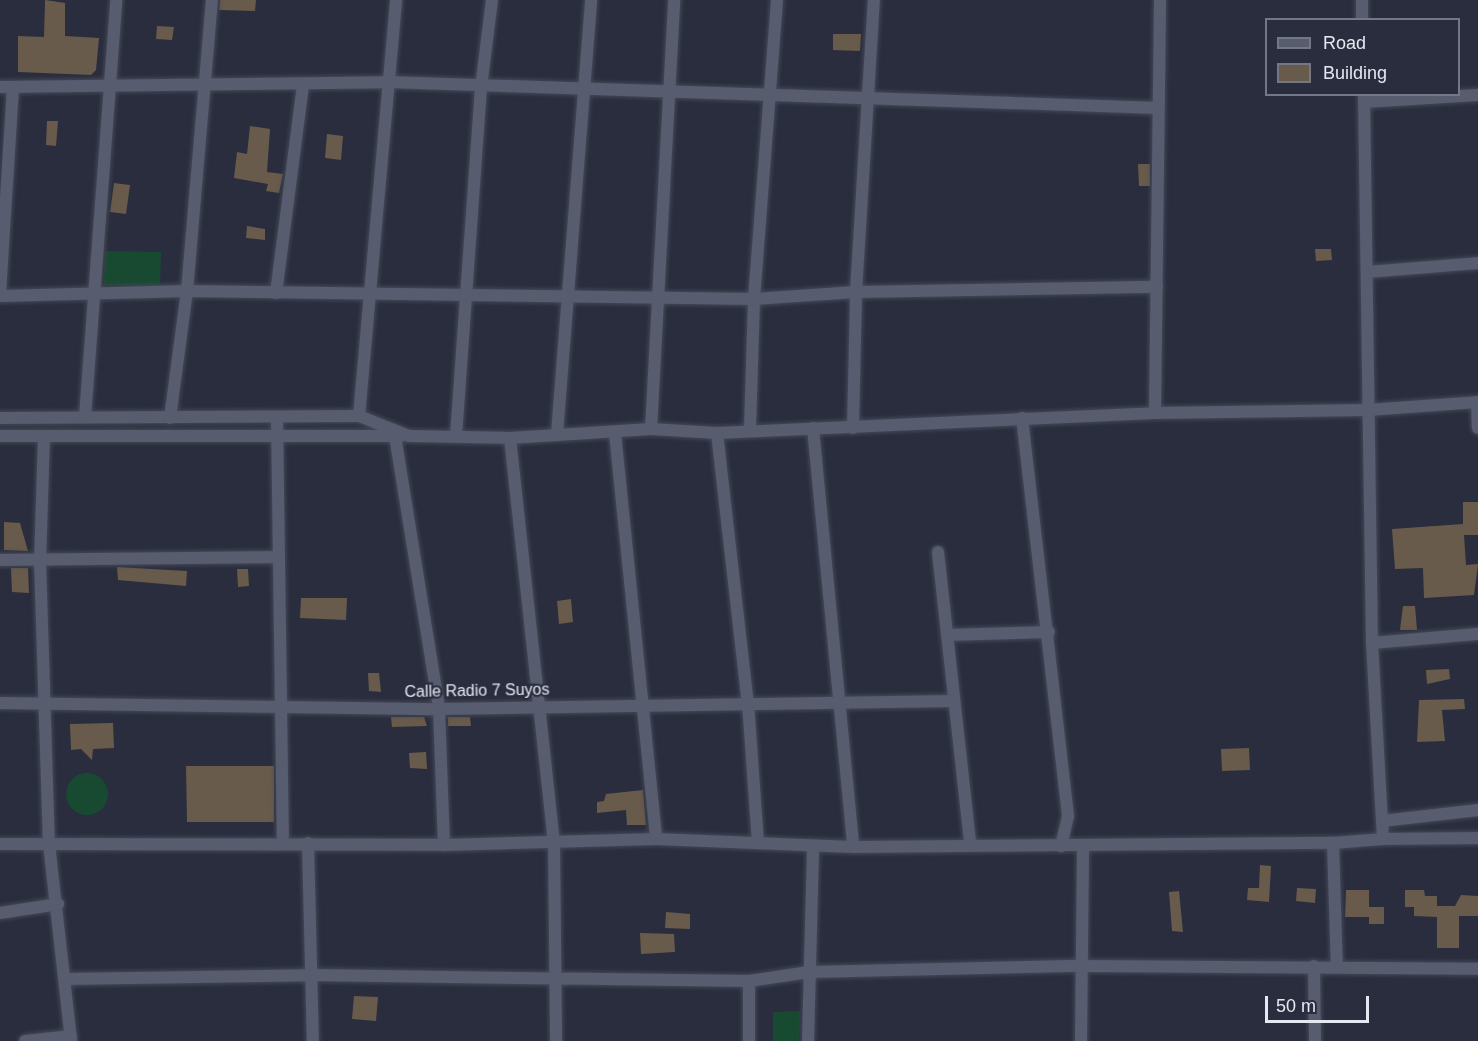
<!DOCTYPE html>
<style>
body{margin:0}
#map{position:relative;width:1478px;height:1041px;overflow:hidden;background:#292d3d;font-family:Helvetica,sans-serif}
div>[style]{position:absolute}
.green>*{inset:0;background:#184a32}
.round{border-radius:50%}
.building>*{inset:0;background:#695b4b}
.roads{filter:drop-shadow(0 0 2px #444856) drop-shadow(0 0 2px #444856)}
.street>*{height:12px;margin:-6px;padding:0 6px;transform-origin:6px;border-radius:6px;background:#575c6f}
span{translate:-50% -50%;white-space:nowrap;text-align:center;line-height:1.15;-webkit-text-stroke:4.5px #292d3d;paint-order:stroke}
.street-label{font-size:16px;color:#e5e8f3}
.legend{position:absolute;left:1265px;top:18px;width:195px;height:78px;box-sizing:border-box;background:#292d3d;border:2px solid #747886;margin:0;padding:8px 10px;list-style:none;font-size:18px;color:#e5e8f3}
.legend li{display:flex;align-items:center;gap:12px;height:30px}
.legend b{width:30px;border:2px solid #747886}
.scale{position:absolute;left:1265px;top:996px;width:104px;height:27px;box-sizing:border-box;border:3px solid #e5e8f3;border-top:0;padding-left:8px;font-size:18px;line-height:21px;white-space:nowrap;color:#e5e8f3;-webkit-text-stroke:4px #292d3d;paint-order:stroke}
</style>
<div id="map">
<div class="green">
<div style="clip-path:polygon(105px 251px,161px 252px,160px 286px,104px 285px)"></div>
<div class="round" style="left:66px;top:773px;width:42px;height:42px"></div>
<div style="clip-path:polygon(800px 1011px,799px 1041px,773px 1041px,773px 1012px)"></div>
</div>
<div class="building">
<div style="clip-path:polygon(45px 0,65px 3px,65px 36px,99px 38px,96px 70px,91px 75px,18px 72px,18px 36px,44px 37px)"></div>
<div style="clip-path:polygon(220px 0,256px 0,255px 11px,219px 10px)"></div>
<div style="clip-path:polygon(157px 26px,174px 27px,172px 40px,156px 39px)"></div>
<div style="clip-path:polygon(833px 34px,861px 34px,860px 51px,833px 50px)"></div>
<div style="clip-path:polygon(47px 121px,58px 121px,56px 146px,46px 145px)"></div>
<div style="clip-path:polygon(250px 126px,270px 129px,267px 172px,283px 174px,279px 193px,266px 191px,268px 184px,234px 178px,237px 152px,247px 154px)"></div>
<div style="clip-path:polygon(327px 134px,343px 136px,341px 160px,325px 158px)"></div>
<div style="clip-path:polygon(1138px 164px,1150px 164px,1150px 186px,1139px 186px)"></div>
<div style="clip-path:polygon(114px 183px,130px 185px,126px 214px,110px 212px)"></div>
<div style="clip-path:polygon(247px 226px,265px 229px,265px 240px,246px 238px)"></div>
<div style="clip-path:polygon(1315px 249px,1331px 249px,1332px 260px,1316px 261px)"></div>
<div style="clip-path:polygon(1463px 502px,1478px 502px,1478px 535px,1464px 535px,1466px 565px,1478px 564px,1474px 595px,1424px 598px,1423px 568px,1395px 569px,1392px 529px,1463px 524px)"></div>
<div style="clip-path:polygon(4px 522px,20px 523px,28px 551px,4px 550px)"></div>
<div style="clip-path:polygon(117px 567px,187px 571px,186px 586px,118px 580px)"></div>
<div style="clip-path:polygon(11px 568px,28px 568px,29px 593px,12px 592px)"></div>
<div style="clip-path:polygon(237px 569px,248px 569px,249px 586px,238px 587px)"></div>
<div style="clip-path:polygon(301px 598px,347px 598px,346px 620px,300px 618px)"></div>
<div style="clip-path:polygon(571px 599px,573px 622px,559px 624px,557px 601px)"></div>
<div style="clip-path:polygon(1403px 606px,1415px 606px,1417px 630px,1400px 630px)"></div>
<div style="clip-path:polygon(1449px 669px,1450px 679px,1427px 684px,1426px 670px)"></div>
<div style="clip-path:polygon(368px 673px,379px 673px,381px 692px,369px 691px)"></div>
<div style="clip-path:polygon(1464px 699px,1465px 709px,1442px 710px,1445px 741px,1417px 742px,1419px 700px)"></div>
<div style="clip-path:polygon(391px 717px,424px 717px,427px 726px,392px 727px)"></div>
<div style="clip-path:polygon(448px 717px,470px 717px,471px 726px,448px 726px)"></div>
<div style="clip-path:polygon(113px 723px,114px 748px,93px 749px,92px 760px,81px 749px,71px 750px,70px 724px)"></div>
<div style="clip-path:polygon(1249px 748px,1250px 770px,1222px 771px,1221px 749px)"></div>
<div style="clip-path:polygon(426px 752px,427px 769px,410px 768px,409px 753px)"></div>
<div style="clip-path:polygon(186px 766px,274px 766px,274px 822px,187px 822px)"></div>
<div style="clip-path:polygon(643px 790px,646px 825px,627px 825px,626px 810px,597px 813px,597px 802px,604px 801px,606px 794px)"></div>
<div style="clip-path:polygon(1260px 865px,1271px 866px,1269px 902px,1247px 900px,1248px 888px,1259px 888px)"></div>
<div style="clip-path:polygon(1297px 888px,1316px 889px,1315px 903px,1296px 901px)"></div>
<div style="clip-path:polygon(1346px 890px,1369px 890px,1369px 907px,1384px 907px,1384px 924px,1369px 924px,1369px 917px,1345px 917px)"></div>
<div style="clip-path:polygon(1405px 890px,1424px 890px,1425px 896px,1437px 896px,1437px 906px,1455px 906px,1461px 895px,1478px 896px,1478px 916px,1459px 916px,1459px 948px,1437px 948px,1437px 917px,1414px 916px,1414px 907px,1405px 907px)"></div>
<div style="clip-path:polygon(1179px 891px,1183px 932px,1172px 931px,1169px 892px)"></div>
<div style="clip-path:polygon(666px 912px,690px 914px,690px 929px,665px 928px)"></div>
<div style="clip-path:polygon(640px 933px,674px 934px,675px 952px,641px 954px)"></div>
<div style="clip-path:polygon(354px 996px,378px 997px,376px 1021px,352px 1019px)"></div>
</div>
<div class="roads">
<div class="street">
<div style="left:1362px;top:0;width:20px;rotate:90deg"></div>
<div style="left:0;top:87px;width:388px;rotate:-0.7deg"></div>
<div style="left:388px;top:82px;width:771px;rotate:1.93deg"></div>
<div style="left:13px;top:87px;width:209px;rotate:93.6deg"></div>
<div style="left:0;top:296px;width:187px;rotate:-1.5deg"></div>
<div style="left:187px;top:291px;width:567px;rotate:0.81deg"></div>
<div style="left:754px;top:299px;width:102px;rotate:-3.9deg"></div>
<div style="left:856px;top:292px;width:301px;rotate:-1deg"></div>
<div style="left:1364px;top:94px;width:549px;rotate:89.17deg"></div>
<div style="left:1372px;top:643px;width:178px;rotate:86.8deg"></div>
<div style="left:1364px;top:102px;width:114px;rotate:-3.5deg"></div>
<div style="left:1367px;top:272px;width:111px;rotate:-4.6deg"></div>
<div style="left:276px;top:293px;width:210px;rotate:-82.6deg"></div>
<div style="left:1477px;top:402px;width:26px;rotate:88deg"></div>
<div style="left:1155px;top:413px;width:413px;rotate:-89.3deg"></div>
<div style="left:359px;top:416px;width:418px;rotate:-84.9deg"></div>
<div style="left:85px;top:417px;width:418px;rotate:-85.7deg"></div>
<div style="left:0;top:418px;width:359px;rotate:-0.3deg"></div>
<div style="left:359px;top:416px;width:54px;rotate:21.8deg"></div>
<div style="left:409px;top:436px;width:101px;rotate:1.1deg"></div>
<div style="left:510px;top:438px;width:141px;rotate:-3.7deg"></div>
<div style="left:651px;top:429px;width:66px;rotate:3.5deg"></div>
<div style="left:717px;top:433px;width:438px;rotate:-2.6deg"></div>
<div style="left:1155px;top:413px;width:212px;rotate:-0.8deg"></div>
<div style="left:1367px;top:410px;width:111px;rotate:-4.1deg"></div>
<div style="left:170px;top:418px;width:128px;rotate:-82.4deg"></div>
<div style="left:187px;top:291px;width:292px;rotate:-85.1deg"></div>
<div style="left:277px;top:418px;width:424px;rotate:89.2deg"></div>
<div style="left:1022px;top:418px;width:401px;rotate:83.4deg"></div>
<div style="left:1068px;top:816px;width:31px;rotate:103deg"></div>
<div style="left:750px;top:428px;width:129px;rotate:-88.2deg"></div>
<div style="left:754px;top:299px;width:300px;rotate:-85.6deg"></div>
<div style="left:813px;top:428px;width:421px;rotate:84.5deg"></div>
<div style="left:853px;top:428px;width:136px;rotate:-88.7deg"></div>
<div style="left:856px;top:292px;width:293px;rotate:-86.5deg"></div>
<div style="left:651px;top:429px;width:430px;rotate:-86.9deg"></div>
<div style="left:615px;top:433px;width:408px;rotate:84.2deg"></div>
<div style="left:717px;top:433px;width:272px;rotate:83.5deg"></div>
<div style="left:748px;top:703px;width:138px;rotate:85.9deg"></div>
<div style="left:557px;top:434px;width:435px;rotate:-85.5deg"></div>
<div style="left:0;top:436px;width:401px"></div>
<div style="left:44px;top:436px;width:124px;rotate:91.8deg"></div>
<div style="left:40px;top:560px;width:284px;rotate:88.2deg"></div>
<div style="left:49px;top:844px;width:198px;rotate:83.6deg"></div>
<div style="left:395px;top:436px;width:277px;rotate:80.8deg"></div>
<div style="left:439px;top:709px;width:136px;rotate:87.9deg"></div>
<div style="left:456px;top:436px;width:350px;rotate:-85.9deg"></div>
<div style="left:481px;top:87px;width:88px;rotate:-82.8deg"></div>
<div style="left:510px;top:438px;width:407px;rotate:83.8deg"></div>
<div style="left:554px;top:843px;width:198px;rotate:89.4deg"></div>
<div style="left:938px;top:552px;width:294px;rotate:83.7deg"></div>
<div style="left:0;top:560px;width:278px;rotate:-0.6deg"></div>
<div style="left:947px;top:635px;width:102px;rotate:-1.7deg"></div>
<div style="left:1372px;top:643px;width:106px;rotate:-4.9deg"></div>
<div style="left:0;top:703px;width:439px;rotate:0.8deg"></div>
<div style="left:439px;top:709px;width:515px;rotate:-0.89deg"></div>
<div style="left:1383px;top:839px;width:95px;rotate:-0.6deg"></div>
<div style="left:308px;top:843px;width:198px;rotate:88.6deg"></div>
<div style="left:1333px;top:843px;width:124px;rotate:88.2deg"></div>
<div style="left:0;top:844px;width:444px;rotate:0.1deg"></div>
<div style="left:444px;top:845px;width:212px;rotate:-1.6deg"></div>
<div style="left:656px;top:839px;width:197px;rotate:2.3deg"></div>
<div style="left:853px;top:847px;width:480px;rotate:-0.5deg"></div>
<div style="left:1333px;top:843px;width:50px;rotate:-4.6deg"></div>
<div style="left:1383px;top:839px;width:18px;rotate:-93deg"></div>
<div style="left:1382px;top:821px;width:97px;rotate:-6.5deg"></div>
<div style="left:0;top:913px;width:59px;rotate:-8.8deg"></div>
<div style="left:1314px;top:966px;width:75px;rotate:89.2deg"></div>
<div style="left:66px;top:979px;width:245px;rotate:-0.9deg"></div>
<div style="left:311px;top:975px;width:438px;rotate:0.8deg"></div>
<div style="left:749px;top:981px;width:61px;rotate:-8.5deg"></div>
<div style="left:809px;top:972px;width:273px;rotate:-1.3deg"></div>
<div style="left:1082px;top:966px;width:396px;rotate:0.4deg"></div>
<div style="left:749px;top:981px;width:60px;rotate:90deg"></div>
<div style="left:25px;top:1041px;width:46px;rotate:-6.2deg"></div>
<div style="left:808px;top:1041px;width:195px;rotate:-88.5deg"></div>
<div style="left:1081px;top:1041px;width:195px;rotate:-89.4deg"></div>
</div>
</div>
<div class="street-label">
<span style="left:477px;top:691px;rotate:-1deg">Calle Radio 7 Suyos</span>
</div>
<ul class="legend">
<li><b style="height:8px;background:#575c6f"></b>Road</li>
<li><b style="height:16px;background:#695b4b"></b>Building</li>
</ul>
<div class="scale">50 m</div>
</div>
